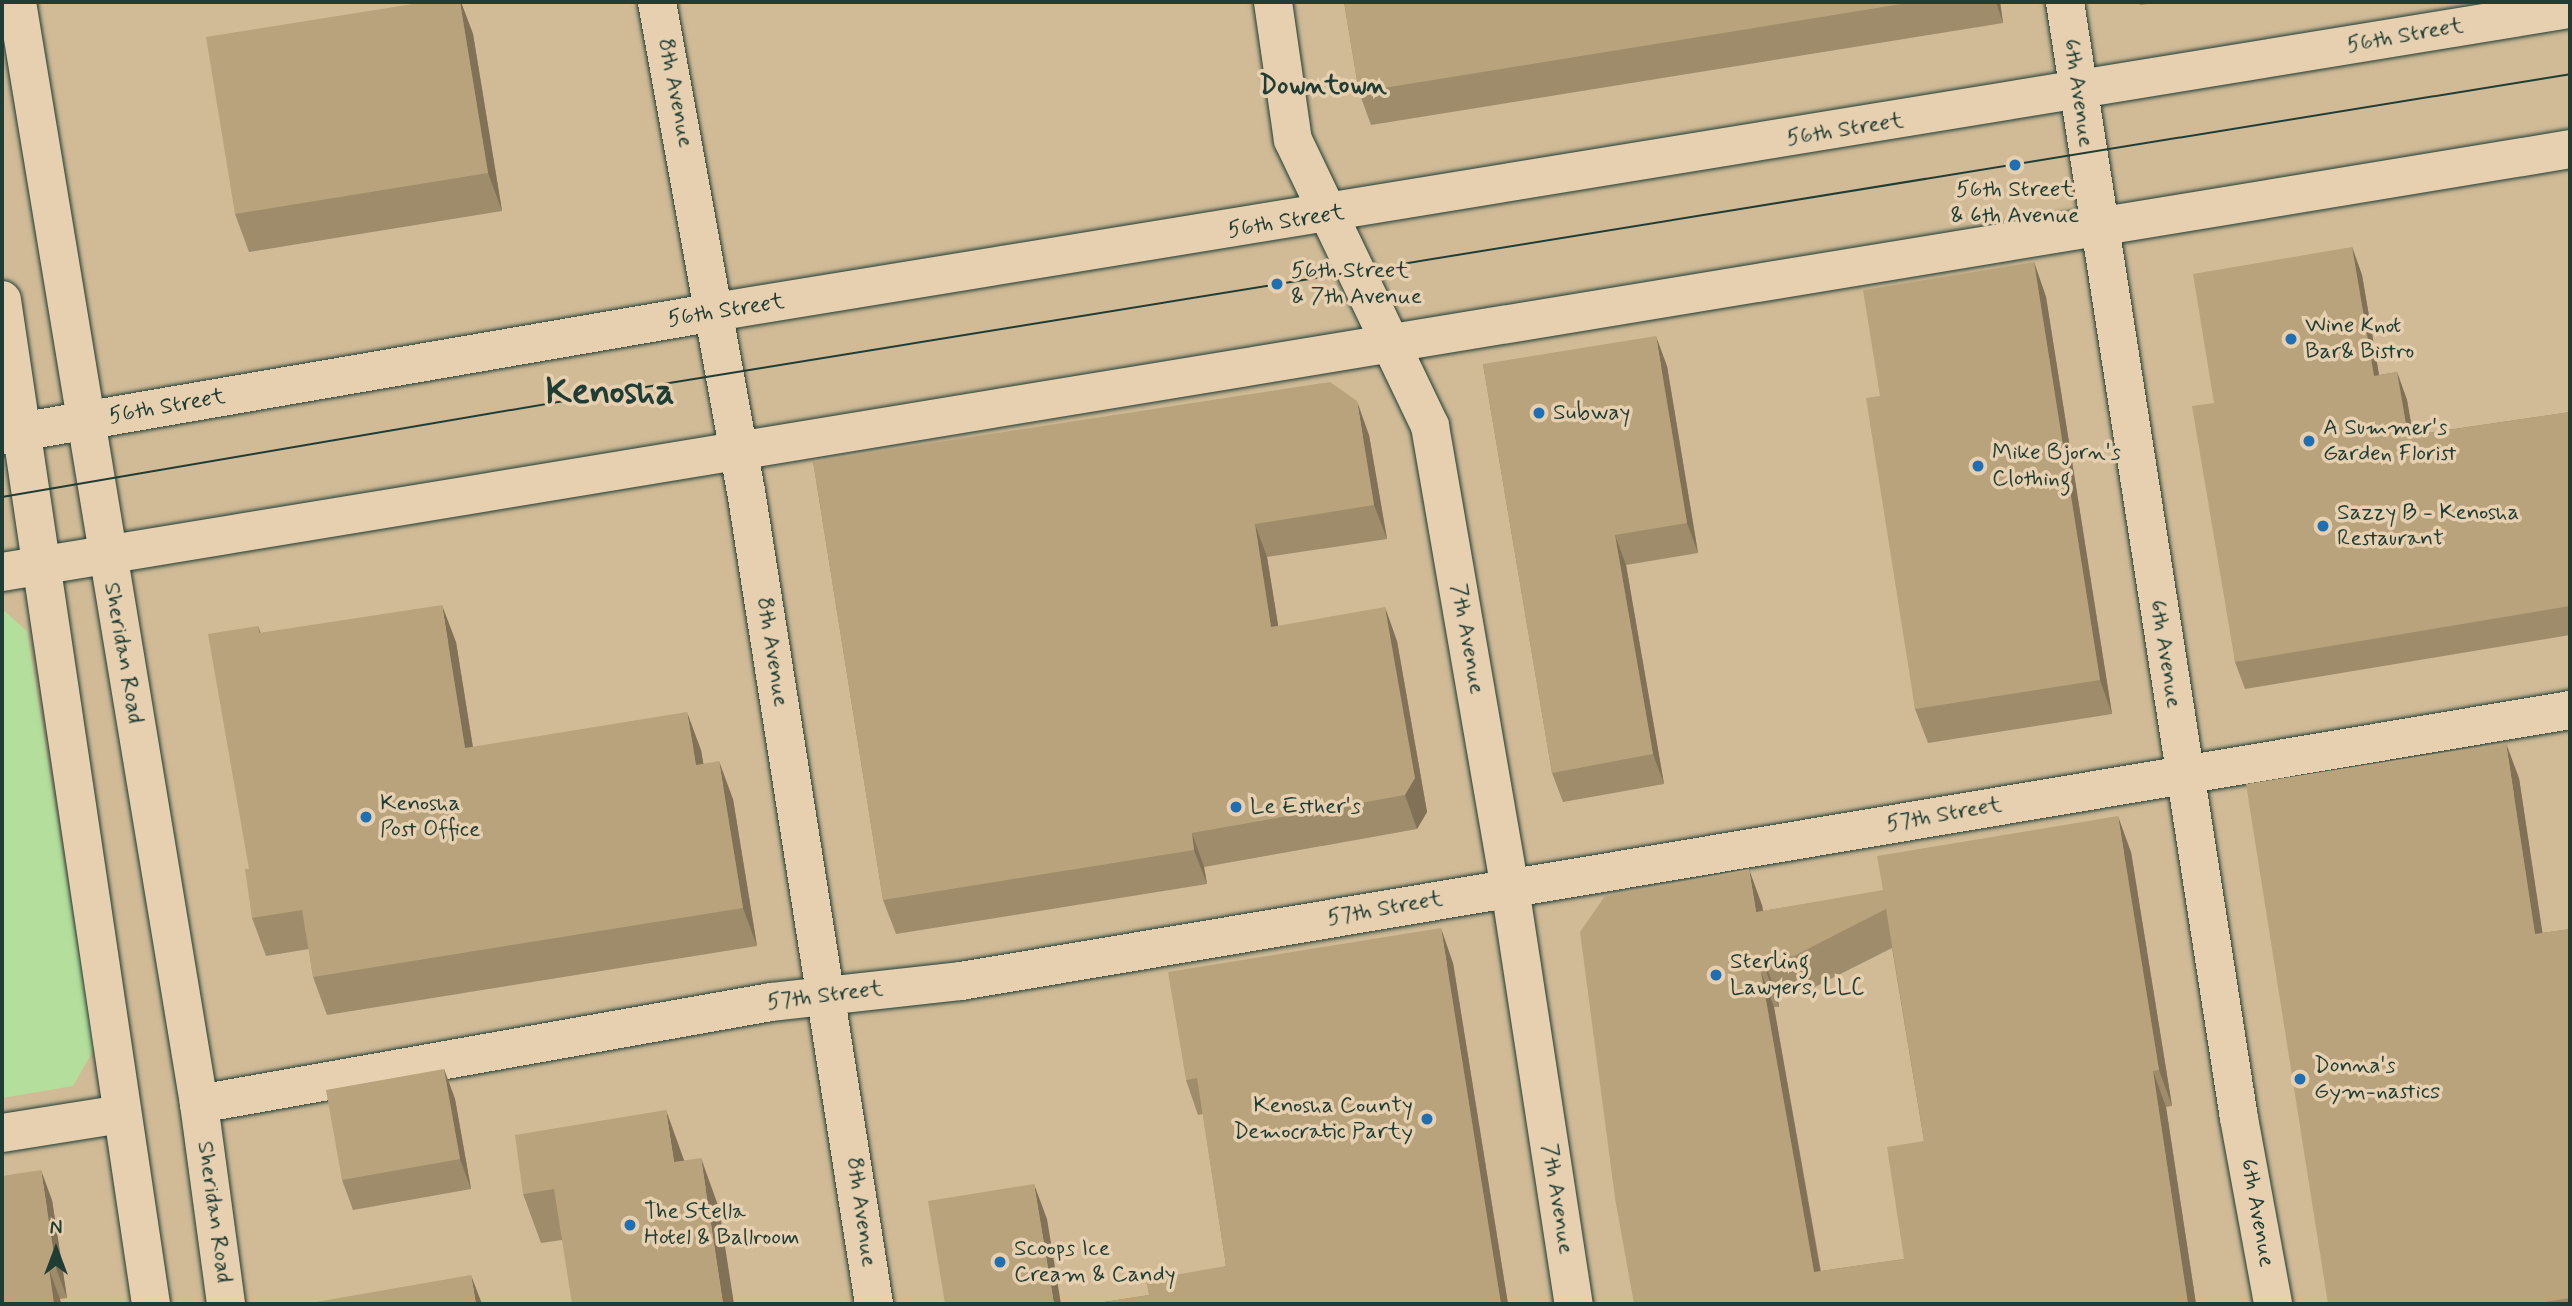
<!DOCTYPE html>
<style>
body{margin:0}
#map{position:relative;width:2572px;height:1306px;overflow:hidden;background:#e2c9a5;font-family:Mynerve,sans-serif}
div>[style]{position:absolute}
.built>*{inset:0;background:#d1bb97}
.green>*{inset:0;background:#b3de9b}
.roads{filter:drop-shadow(0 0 2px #1f3d34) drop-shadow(0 0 2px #1f3d34)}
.minor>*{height:38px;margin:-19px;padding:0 19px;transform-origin:19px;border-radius:19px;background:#e6d0b0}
.major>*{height:38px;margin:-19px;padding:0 19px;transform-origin:19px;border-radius:19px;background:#e6d0b0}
.tram>*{height:2px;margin:-1px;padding:0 1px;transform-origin:1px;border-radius:1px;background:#1f3d34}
.wall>*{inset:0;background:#9e8c6b}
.shaded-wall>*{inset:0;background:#817257}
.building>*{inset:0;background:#b8a37c}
.dots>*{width:19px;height:19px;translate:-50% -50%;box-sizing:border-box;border:4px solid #e6d0b0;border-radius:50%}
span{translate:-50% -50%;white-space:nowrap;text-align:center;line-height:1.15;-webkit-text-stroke:7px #e6d0b0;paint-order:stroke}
.street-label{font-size:23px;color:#1f3d34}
.poi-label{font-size:23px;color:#1f3d34}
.left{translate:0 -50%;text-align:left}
.right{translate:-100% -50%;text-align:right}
.quarter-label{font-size:26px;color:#1f3d34;font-weight:700}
.town-label{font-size:37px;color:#1f3d34;font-weight:700}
.frame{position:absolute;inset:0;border:4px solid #1f3d34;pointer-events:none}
.north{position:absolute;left:21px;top:1215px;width:70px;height:70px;-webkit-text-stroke:5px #e6d0b0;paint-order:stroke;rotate:0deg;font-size:19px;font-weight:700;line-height:28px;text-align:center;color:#1f3d34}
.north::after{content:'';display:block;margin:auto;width:24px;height:32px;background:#1f3d34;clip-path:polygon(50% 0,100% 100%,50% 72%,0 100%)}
</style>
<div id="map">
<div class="built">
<div style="clip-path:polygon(2px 2px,2570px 2px,2570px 1304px,2px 1304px)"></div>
</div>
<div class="green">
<div style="clip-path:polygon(2px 609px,27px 631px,94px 1049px,73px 1086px,2px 1098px)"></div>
</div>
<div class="roads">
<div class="minor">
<div style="left:657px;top:2px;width:497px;rotate:79.7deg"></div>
<div style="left:746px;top:491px;width:823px;rotate:81.05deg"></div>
<div style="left:1273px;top:2px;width:139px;rotate:81.8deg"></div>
<div style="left:1293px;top:140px;width:317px;rotate:64.4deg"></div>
<div style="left:1430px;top:426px;width:469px;rotate:80.2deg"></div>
<div style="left:1510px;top:888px;width:421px;rotate:81.3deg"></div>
<div style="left:2065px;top:2px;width:1129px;rotate:81.14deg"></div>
<div style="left:2239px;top:1118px;width:189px;rotate:79.6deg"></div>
<div style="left:2px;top:435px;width:724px;rotate:-9.79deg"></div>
<div style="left:715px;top:312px;width:1880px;rotate:-9.28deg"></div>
<div style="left:2px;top:572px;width:2603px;rotate:-9.35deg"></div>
<div style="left:199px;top:1104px;width:581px;rotate:-10.11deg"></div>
<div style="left:771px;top:1002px;width:191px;rotate:-6.3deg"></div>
<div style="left:961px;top:981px;width:1632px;rotate:-9.56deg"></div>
<div style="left:2px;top:1133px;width:121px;rotate:-9deg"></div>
</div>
<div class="major">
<div style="left:17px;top:2px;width:1117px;rotate:80.62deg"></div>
<div style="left:199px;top:1104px;width:202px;rotate:82.3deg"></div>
<div style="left:2px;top:300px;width:1015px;rotate:81.56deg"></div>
</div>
</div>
<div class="tram">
<div style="left:2px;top:497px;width:665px;rotate:-9.7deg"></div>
<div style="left:657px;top:385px;width:1938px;rotate:-9.23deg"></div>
</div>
<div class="wall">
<div style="clip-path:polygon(425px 2px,461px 2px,473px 34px,502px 211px,249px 252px,235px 214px)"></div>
<div style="clip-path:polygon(1344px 2px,2000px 2px,2003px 23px,1371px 125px,1359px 92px)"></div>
<div style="clip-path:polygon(2139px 2px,2163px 2px,2140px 5px)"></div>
<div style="clip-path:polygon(2352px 247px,2362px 275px,2379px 375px,2397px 372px,2407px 400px,2413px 435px,2570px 412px,2570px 635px,2245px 689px,2235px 662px,2214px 403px)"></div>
<div style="clip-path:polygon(2034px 262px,2046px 297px,2112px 714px,1928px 743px,1915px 709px,1880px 396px)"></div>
<div style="clip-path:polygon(1483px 364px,1667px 366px,1698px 553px,1626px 565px,1664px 784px,1563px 802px,1552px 773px)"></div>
<div style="clip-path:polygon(1369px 435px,1387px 539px,1267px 557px,1278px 626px,1397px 641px,1427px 812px,1417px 829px,1204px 867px,1207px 884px,896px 934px,883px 900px,813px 461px)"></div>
<div style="clip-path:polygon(258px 626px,261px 633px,456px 642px,473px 747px,701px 750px,703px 763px,733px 799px,757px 946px,327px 1015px,313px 977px,309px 949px,266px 956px,252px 918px,249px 869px)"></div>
<div style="clip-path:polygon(2519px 778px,2542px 933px,2570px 929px,2570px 1304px,2328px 1304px)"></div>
<div style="clip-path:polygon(evenodd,2131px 852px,2172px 1106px,2166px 1107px,2196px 1304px,1634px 1304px,1762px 905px,1763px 911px,2131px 852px,1892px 948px,1924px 1141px,1904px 1259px,1821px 1271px,1774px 1007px,1779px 1007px,1777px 995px,1807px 991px,1892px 948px)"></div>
<div style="clip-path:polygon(1453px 963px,1508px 1304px,1091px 1304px,1149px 1295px,1226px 1266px,1203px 1114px,1198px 1115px,1186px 1080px)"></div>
<div style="clip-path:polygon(444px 1069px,455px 1099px,471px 1189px,353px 1210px,342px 1180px)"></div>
<div style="clip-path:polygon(685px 1160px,719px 1208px,562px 1240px,541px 1243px,523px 1194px)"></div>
<div style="clip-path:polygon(52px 1200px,67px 1298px,60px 1299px,61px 1304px,2px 1304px)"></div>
</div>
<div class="shaded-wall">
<div style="clip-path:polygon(460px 2px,461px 2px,473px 34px,502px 211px,488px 173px)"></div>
<div style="clip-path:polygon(1996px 2px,2000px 2px,2003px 23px)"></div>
<div style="clip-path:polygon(2352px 247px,2362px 275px,2384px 404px,2374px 376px)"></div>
<div style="clip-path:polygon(2034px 262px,2046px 297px,2112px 714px,2100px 680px)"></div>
<div style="clip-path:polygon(1656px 336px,1667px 366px,1698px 553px,1687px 523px)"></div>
<div style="clip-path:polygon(2397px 372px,2407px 400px,2418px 463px,2408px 436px)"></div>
<div style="clip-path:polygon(1357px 401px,1369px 435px,1387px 539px,1374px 505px)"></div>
<div style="clip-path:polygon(1255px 524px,1267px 557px,1284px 661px,1271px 627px)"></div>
<div style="clip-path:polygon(1615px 535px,1626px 565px,1664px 784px,1653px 754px)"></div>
<div style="clip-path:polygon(442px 605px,456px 642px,479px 786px,465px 748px)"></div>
<div style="clip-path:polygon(1385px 607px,1397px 641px,1427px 812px,1417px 829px,1405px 795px)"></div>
<div style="clip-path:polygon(687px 712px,701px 750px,710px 802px,696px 765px)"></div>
<div style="clip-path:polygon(2506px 743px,2519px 778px,2548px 969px,2535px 934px)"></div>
<div style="clip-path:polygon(719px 761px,733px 799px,757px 946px,743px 908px)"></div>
<div style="clip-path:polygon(2118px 816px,2131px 852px,2172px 1106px,2159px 1070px)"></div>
<div style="clip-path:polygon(1192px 833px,1204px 867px,1207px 884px,1194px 850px)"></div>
<div style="clip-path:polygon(1749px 869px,1762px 905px,1769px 948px,1756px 912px)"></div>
<div style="clip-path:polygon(1441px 928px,1453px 963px,1508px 1304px,1501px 1304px)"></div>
<div style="clip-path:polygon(1764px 960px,1777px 995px,1779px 1007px,1766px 971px)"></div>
<div style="clip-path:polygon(1761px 972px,1774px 1007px,1826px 1304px,1814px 1272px)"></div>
<div style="clip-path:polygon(444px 1069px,455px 1099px,471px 1189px,460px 1159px)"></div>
<div style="clip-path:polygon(2153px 1071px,2166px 1107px,2196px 1304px,2188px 1304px)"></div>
<div style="clip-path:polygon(666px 1110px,684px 1160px,692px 1211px,674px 1162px)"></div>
<div style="clip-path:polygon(701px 1158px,719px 1208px,734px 1304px,723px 1304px)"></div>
<div style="clip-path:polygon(41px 1170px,52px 1200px,67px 1298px,56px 1268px)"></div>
<div style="clip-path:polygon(1034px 1184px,1047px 1219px,1061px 1304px,1054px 1304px)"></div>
<div style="clip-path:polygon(49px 1269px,60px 1299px,61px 1304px,54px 1304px)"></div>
<div style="clip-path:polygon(471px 1275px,482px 1304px,476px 1304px)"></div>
</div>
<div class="building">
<div style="clip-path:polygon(425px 2px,460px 2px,488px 173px,235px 214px,206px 37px)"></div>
<div style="clip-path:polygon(1344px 2px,1914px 2px,1359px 92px)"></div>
<div style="clip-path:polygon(2352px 247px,2374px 376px,2397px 372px,2408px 436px,2570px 412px,2570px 606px,2235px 662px,2192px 406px,2214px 403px,2193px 274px)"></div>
<div style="clip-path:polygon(2034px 262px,2100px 680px,1915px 709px,1866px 398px,1880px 396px,1863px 290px)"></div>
<div style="clip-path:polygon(1656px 336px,1687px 523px,1615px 535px,1653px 754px,1552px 773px,1483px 364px)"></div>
<div style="clip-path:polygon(1330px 382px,1357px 401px,1374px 505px,1255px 524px,1271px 627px,1385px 607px,1415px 778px,1405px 795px,1192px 833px,1194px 850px,883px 900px,813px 461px)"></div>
<div style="clip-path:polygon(442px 605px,465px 748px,687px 712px,696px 765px,719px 761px,743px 908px,313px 977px,302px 910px,252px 918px,245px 869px,249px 869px,208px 634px,258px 626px,259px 633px)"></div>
<div style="clip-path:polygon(2506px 743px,2535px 934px,2570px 929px,2570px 1298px,2532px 1304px,2328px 1304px,2246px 784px)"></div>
<div style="clip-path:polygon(evenodd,2118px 816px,2159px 1070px,2153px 1071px,2188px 1304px,1634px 1304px,1615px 1198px,1580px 932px,1605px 896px,1749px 869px,1756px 912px,1883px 890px,1877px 856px,2118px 816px,1886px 909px,1924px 1141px,1887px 1147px,1904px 1259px,1814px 1272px,1761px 972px,1766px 971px,1764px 960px,1794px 956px,1886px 909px)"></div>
<div style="clip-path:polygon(1441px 928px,1501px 1304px,1091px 1304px,1149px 1295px,1146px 1280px,1226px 1266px,1197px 1078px,1186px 1080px,1168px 972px)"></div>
<div style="clip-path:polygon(444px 1069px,460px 1159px,342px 1180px,326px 1090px)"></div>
<div style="clip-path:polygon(666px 1110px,674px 1162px,701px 1158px,723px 1304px,572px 1304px,554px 1189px,523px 1194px,515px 1135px)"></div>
<div style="clip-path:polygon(41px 1170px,56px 1268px,49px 1269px,54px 1304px,2px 1304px,2px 1176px)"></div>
<div style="clip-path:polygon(1034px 1184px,1054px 1304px,945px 1304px,928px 1201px)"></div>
<div style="clip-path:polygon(471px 1275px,476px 1304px,305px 1304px)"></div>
</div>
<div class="dots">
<div style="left:2015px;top:165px;background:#1f6fb2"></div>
<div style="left:1277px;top:284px;background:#1f6fb2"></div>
<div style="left:2291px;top:339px;background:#1f6fb2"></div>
<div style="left:1539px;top:413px;background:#1f6fb2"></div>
<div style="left:2309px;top:441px;background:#1f6fb2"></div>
<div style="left:1978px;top:466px;background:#1f6fb2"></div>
<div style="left:2323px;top:526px;background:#1f6fb2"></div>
<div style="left:1236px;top:807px;background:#1f6fb2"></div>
<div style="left:366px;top:817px;background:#1f6fb2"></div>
<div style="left:1716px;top:975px;background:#1f6fb2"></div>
<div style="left:2300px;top:1079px;background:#1f6fb2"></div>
<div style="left:1427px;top:1119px;background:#1f6fb2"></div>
<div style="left:630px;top:1225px;background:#1f6fb2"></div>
<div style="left:1000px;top:1262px;background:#1f6fb2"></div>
</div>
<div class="street-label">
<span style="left:2405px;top:36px;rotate:-10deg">56th Street</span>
<span style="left:675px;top:93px;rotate:79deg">8th Avenue</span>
<span style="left:2078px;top:93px;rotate:82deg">6th Avenue</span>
<span style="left:1845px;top:130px;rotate:-9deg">56th Street</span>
<span style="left:1286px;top:222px;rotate:-9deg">56th Street</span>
<span style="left:726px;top:311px;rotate:-9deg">56th Street</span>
<span style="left:167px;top:407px;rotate:-10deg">56th Street</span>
<span style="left:1467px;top:639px;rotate:80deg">7th Avenue</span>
<span style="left:772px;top:652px;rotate:81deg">8th Avenue</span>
<span style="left:123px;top:653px;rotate:80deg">Sheridan Road</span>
<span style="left:2165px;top:654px;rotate:81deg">6th Avenue</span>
<span style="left:1944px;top:815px;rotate:-10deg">57th Street</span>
<span style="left:1385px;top:909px;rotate:-10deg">57th Street</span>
<span style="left:825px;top:996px;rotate:-7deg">57th Street</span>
<span style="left:1557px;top:1199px;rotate:81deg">7th Avenue</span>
<span style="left:214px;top:1212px;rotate:82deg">Sheridan Road</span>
<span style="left:861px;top:1212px;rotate:82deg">8th Avenue</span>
<span style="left:2257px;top:1213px;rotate:80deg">6th Avenue</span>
</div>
<div class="poi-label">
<span style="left:2015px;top:203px">56th Street<br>&amp; 6th Avenue</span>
<span class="left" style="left:1291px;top:284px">56th Street<br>&amp; 7th Avenue</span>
<span class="left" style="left:2305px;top:339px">Wine Knot<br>Bar&amp; Bistro</span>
<span class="left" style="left:1553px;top:413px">Subway</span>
<span class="left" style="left:2323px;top:441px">A Summer's<br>Garden Florist</span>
<span class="left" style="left:1992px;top:466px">Mike Bjorn's<br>Clothing</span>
<span class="left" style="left:2337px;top:526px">Sazzy B - Kenosha<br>Restaurant</span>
<span class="left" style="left:380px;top:817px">Kenosha<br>Post Office</span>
<span class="left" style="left:1250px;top:807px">Le Esther's</span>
<span class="left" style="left:1730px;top:975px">Sterling<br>Lawyers, LLC</span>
<span class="left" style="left:2314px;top:1079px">Donna's<br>Gym-nastics</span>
<span class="right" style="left:1413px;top:1119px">Kenosha County<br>Democratic Party</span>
<span class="left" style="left:644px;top:1225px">The Stella<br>Hotel &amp; Ballroom</span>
<span class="left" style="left:1014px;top:1262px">Scoops Ice<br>Cream &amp; Candy</span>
</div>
<div class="quarter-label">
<span style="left:1323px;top:87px">Downtown</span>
</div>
<div class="town-label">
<span style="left:610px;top:393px">Kenosha</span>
</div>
<div class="frame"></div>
<div class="north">N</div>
</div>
